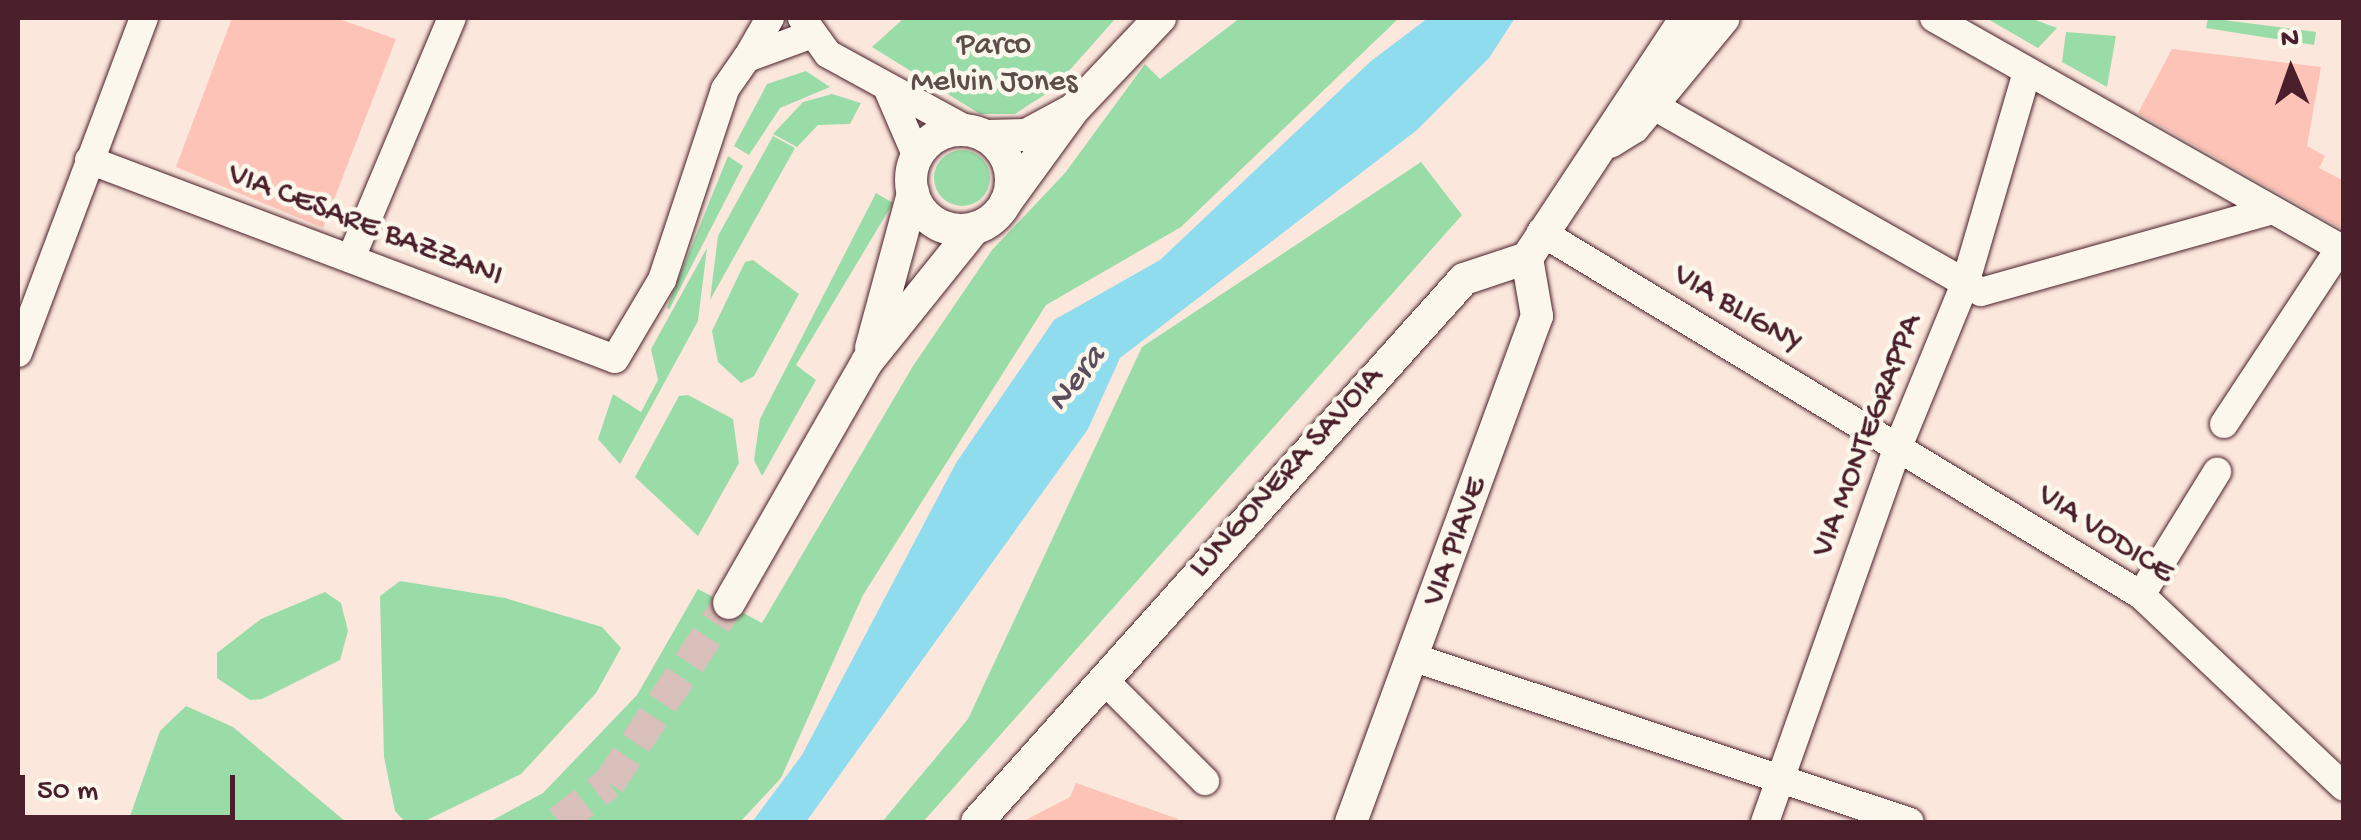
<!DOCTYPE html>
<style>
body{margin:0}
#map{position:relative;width:2361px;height:840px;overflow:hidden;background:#fce7dc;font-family:"Gochi Hand",sans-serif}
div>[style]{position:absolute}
.green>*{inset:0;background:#99dca7}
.round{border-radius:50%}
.water>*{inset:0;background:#8fdcef}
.building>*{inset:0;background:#fdc3b6}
.tertiary-tunnel>*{height:32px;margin-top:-16px;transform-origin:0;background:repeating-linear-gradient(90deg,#d8bfb9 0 32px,transparent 0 48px)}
.roads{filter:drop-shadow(0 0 2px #4a1f2b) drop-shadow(0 0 2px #4a1f2b)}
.minor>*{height:28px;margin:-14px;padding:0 14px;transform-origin:14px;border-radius:14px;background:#fbf7ec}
.tertiary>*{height:32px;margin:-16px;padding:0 16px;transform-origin:16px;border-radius:16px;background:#fbf7ec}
.tertiary>.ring{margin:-16px;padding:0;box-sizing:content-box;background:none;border:32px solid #fbf7ec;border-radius:50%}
span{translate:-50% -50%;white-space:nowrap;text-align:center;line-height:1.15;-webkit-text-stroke:9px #fbf7ec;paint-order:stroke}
.park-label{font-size:32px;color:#5e4e4a}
.street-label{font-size:32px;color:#4a1f2b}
.water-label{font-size:35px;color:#5b4e5c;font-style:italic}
.frame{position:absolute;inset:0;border:20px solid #4a1f2b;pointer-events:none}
.north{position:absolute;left:2241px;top:20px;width:100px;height:100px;-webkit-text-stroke:8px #fbf7ec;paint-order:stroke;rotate:358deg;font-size:28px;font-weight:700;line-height:40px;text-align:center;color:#4a1f2b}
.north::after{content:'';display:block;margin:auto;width:35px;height:45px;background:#4a1f2b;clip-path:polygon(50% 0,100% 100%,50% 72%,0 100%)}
.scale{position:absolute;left:20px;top:775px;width:215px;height:45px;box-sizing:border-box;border:5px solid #4a1f2b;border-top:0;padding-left:12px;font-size:30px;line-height:35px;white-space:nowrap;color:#4a1f2b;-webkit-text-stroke:8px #fbf7ec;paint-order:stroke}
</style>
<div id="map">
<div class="green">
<div style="clip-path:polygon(904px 18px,1116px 18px,1052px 90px,1015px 114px,980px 114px,872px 47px)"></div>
<div style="clip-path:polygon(1240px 18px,1399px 18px,1181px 227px,1046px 305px,863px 595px,781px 778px,740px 822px,489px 822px,543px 793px,637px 695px,698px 589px,762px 623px,913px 366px,992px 250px,1065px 173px,1145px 64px,1160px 79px)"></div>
<div style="clip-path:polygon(1986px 18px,2030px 18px,2057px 28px,2038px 48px)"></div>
<div style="clip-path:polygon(2208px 18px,2316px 32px,2314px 45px,2206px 28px)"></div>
<div style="clip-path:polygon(2066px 32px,2116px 36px,2107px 87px,2062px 62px)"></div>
<div style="clip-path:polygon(806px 71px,830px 87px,780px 108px,749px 155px,734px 146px,767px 84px)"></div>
<div style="clip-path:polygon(832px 94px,861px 103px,850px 124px,818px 125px,797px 147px,773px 134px,803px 102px)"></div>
<div style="clip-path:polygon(773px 136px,795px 148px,710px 300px,718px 236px)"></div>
<div class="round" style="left:934px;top:150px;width:56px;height:56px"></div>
<div style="clip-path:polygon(728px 156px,743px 166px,669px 310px,667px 307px)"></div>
<div style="clip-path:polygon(1421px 162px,1462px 215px,923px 822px,882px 822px,968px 719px,1142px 347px)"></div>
<div style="clip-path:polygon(876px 193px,893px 203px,796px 365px,816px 380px,762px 476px,754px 460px,760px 419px)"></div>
<div style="clip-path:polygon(707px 248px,698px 321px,620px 464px,598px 439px,613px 394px,641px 412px,658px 380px,651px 349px)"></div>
<div style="clip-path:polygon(753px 260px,799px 294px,754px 376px,741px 383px,718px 362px,712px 331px,745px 262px)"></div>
<div style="clip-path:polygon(688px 395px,733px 419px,739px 463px,698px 536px,635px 477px,679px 396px)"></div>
<div style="clip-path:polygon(400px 581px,505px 598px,602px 627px,621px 648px,596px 693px,521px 774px,423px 822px,405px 822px,395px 811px,384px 757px,380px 596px)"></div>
<div style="clip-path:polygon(325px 592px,341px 603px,348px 631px,340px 660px,262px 699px,250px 700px,217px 678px,217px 653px,261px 619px)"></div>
<div style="clip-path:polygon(186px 706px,233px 727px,346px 822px,128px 822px,160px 731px)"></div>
</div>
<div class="water">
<div style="clip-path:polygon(1428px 18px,1515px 18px,1489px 58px,1417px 130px,1120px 358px,1088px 429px,806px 822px,752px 822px,802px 755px,956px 463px,1054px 320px,1160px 260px,1371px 61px)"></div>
</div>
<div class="building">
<div style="clip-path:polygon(232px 18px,336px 18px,396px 39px,323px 228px,176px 167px)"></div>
<div style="clip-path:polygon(2172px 49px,2321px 67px,2307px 146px,2325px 156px,2319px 168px,2344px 181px,2344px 230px,2138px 113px)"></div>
<div style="clip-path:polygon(1076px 783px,1178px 819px,1178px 822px,1022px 822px,1070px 797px)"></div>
</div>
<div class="tertiary-tunnel">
<div style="left:559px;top:822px;width:63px;rotate:-38deg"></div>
<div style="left:609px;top:783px;width:216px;rotate:-56.3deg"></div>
</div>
<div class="roads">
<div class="minor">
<div style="left:802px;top:18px;width:44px;rotate:54.2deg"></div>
<div style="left:828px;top:54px;width:158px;rotate:28.7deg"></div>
<div style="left:1934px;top:18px;width:471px;rotate:29.5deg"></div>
<div style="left:747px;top:58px;width:46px;rotate:-60.1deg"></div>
<div style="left:889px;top:92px;width:71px;rotate:66.7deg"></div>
<div style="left:1654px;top:106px;width:376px;rotate:29.6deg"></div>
<div style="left:1981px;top:292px;width:302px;rotate:-15.7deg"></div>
<div style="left:89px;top:160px;width:562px;rotate:20.72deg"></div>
<div style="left:615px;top:359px;width:92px;rotate:-59.3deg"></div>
<div style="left:662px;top:280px;width:201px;rotate:-71.7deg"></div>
<div style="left:725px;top:89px;width:38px;rotate:-55deg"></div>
<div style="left:747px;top:58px;width:67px;rotate:-20.1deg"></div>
<div style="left:1541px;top:232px;width:701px;rotate:31.17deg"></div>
<div style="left:2141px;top:595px;width:279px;rotate:43.4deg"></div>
<div style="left:351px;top:258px;width:260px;rotate:-67.2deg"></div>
<div style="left:18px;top:353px;width:358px;rotate:-69.4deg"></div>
<div style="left:2224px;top:424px;width:211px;rotate:-56.6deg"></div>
<div style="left:2141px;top:595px;width:145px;rotate:-58.3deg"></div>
<div style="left:1415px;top:658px;width:521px;rotate:18.33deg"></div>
<div style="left:1104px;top:680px;width:143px;rotate:45deg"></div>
<div style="left:1765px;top:822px;width:398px;rotate:-70.5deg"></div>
<div style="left:1898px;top:447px;width:176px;rotate:-67.7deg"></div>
<div style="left:1965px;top:284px;width:221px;rotate:-73.7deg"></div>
</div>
<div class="tertiary">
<div class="ring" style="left:911px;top:130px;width:68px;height:68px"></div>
<div style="left:986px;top:136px;width:40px;rotate:-1.4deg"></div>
<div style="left:1026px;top:135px;width:49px;rotate:-28.1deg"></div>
<div style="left:1610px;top:142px;width:28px;rotate:-32deg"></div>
<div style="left:1634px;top:127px;width:141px;rotate:-50.5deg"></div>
<div style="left:1006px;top:202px;width:114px;rotate:-53.9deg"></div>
<div style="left:1073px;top:110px;width:127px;rotate:-46.6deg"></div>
<div style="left:871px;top:348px;width:161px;rotate:-74.8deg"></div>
<div style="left:729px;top:603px;width:278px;rotate:-60.2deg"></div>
<div style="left:867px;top:362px;width:171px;rotate:-51.2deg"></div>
<div style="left:977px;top:822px;width:729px;rotate:-48.11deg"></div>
<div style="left:1464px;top:279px;width:66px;rotate:-18.4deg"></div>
<div style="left:1527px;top:258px;width:288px;rotate:-56.5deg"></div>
<div style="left:1351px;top:822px;width:539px;rotate:-69.82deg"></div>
<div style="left:1537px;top:316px;width:59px;rotate:-99.8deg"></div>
</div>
</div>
<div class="park-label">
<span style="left:994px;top:65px">Parco<br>Melvin Jones</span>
</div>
<div class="street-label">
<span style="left:365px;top:226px;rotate:21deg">VIA CESARE BAZZANI</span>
<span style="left:1737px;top:310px;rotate:31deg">VIA BLIGNY</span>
<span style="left:1868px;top:436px;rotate:-69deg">VIA MONTEGRAPPA</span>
<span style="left:1287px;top:473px;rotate:-48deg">LUNGONERA SAVOIA</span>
<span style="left:2105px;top:535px;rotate:33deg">VIA VODICE</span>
<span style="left:1456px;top:542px;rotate:-70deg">VIA PIAVE</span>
</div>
<div class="water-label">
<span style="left:1078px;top:380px;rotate:-52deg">Nera</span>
</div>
<div class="frame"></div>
<div class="north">N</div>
<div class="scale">50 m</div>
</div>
